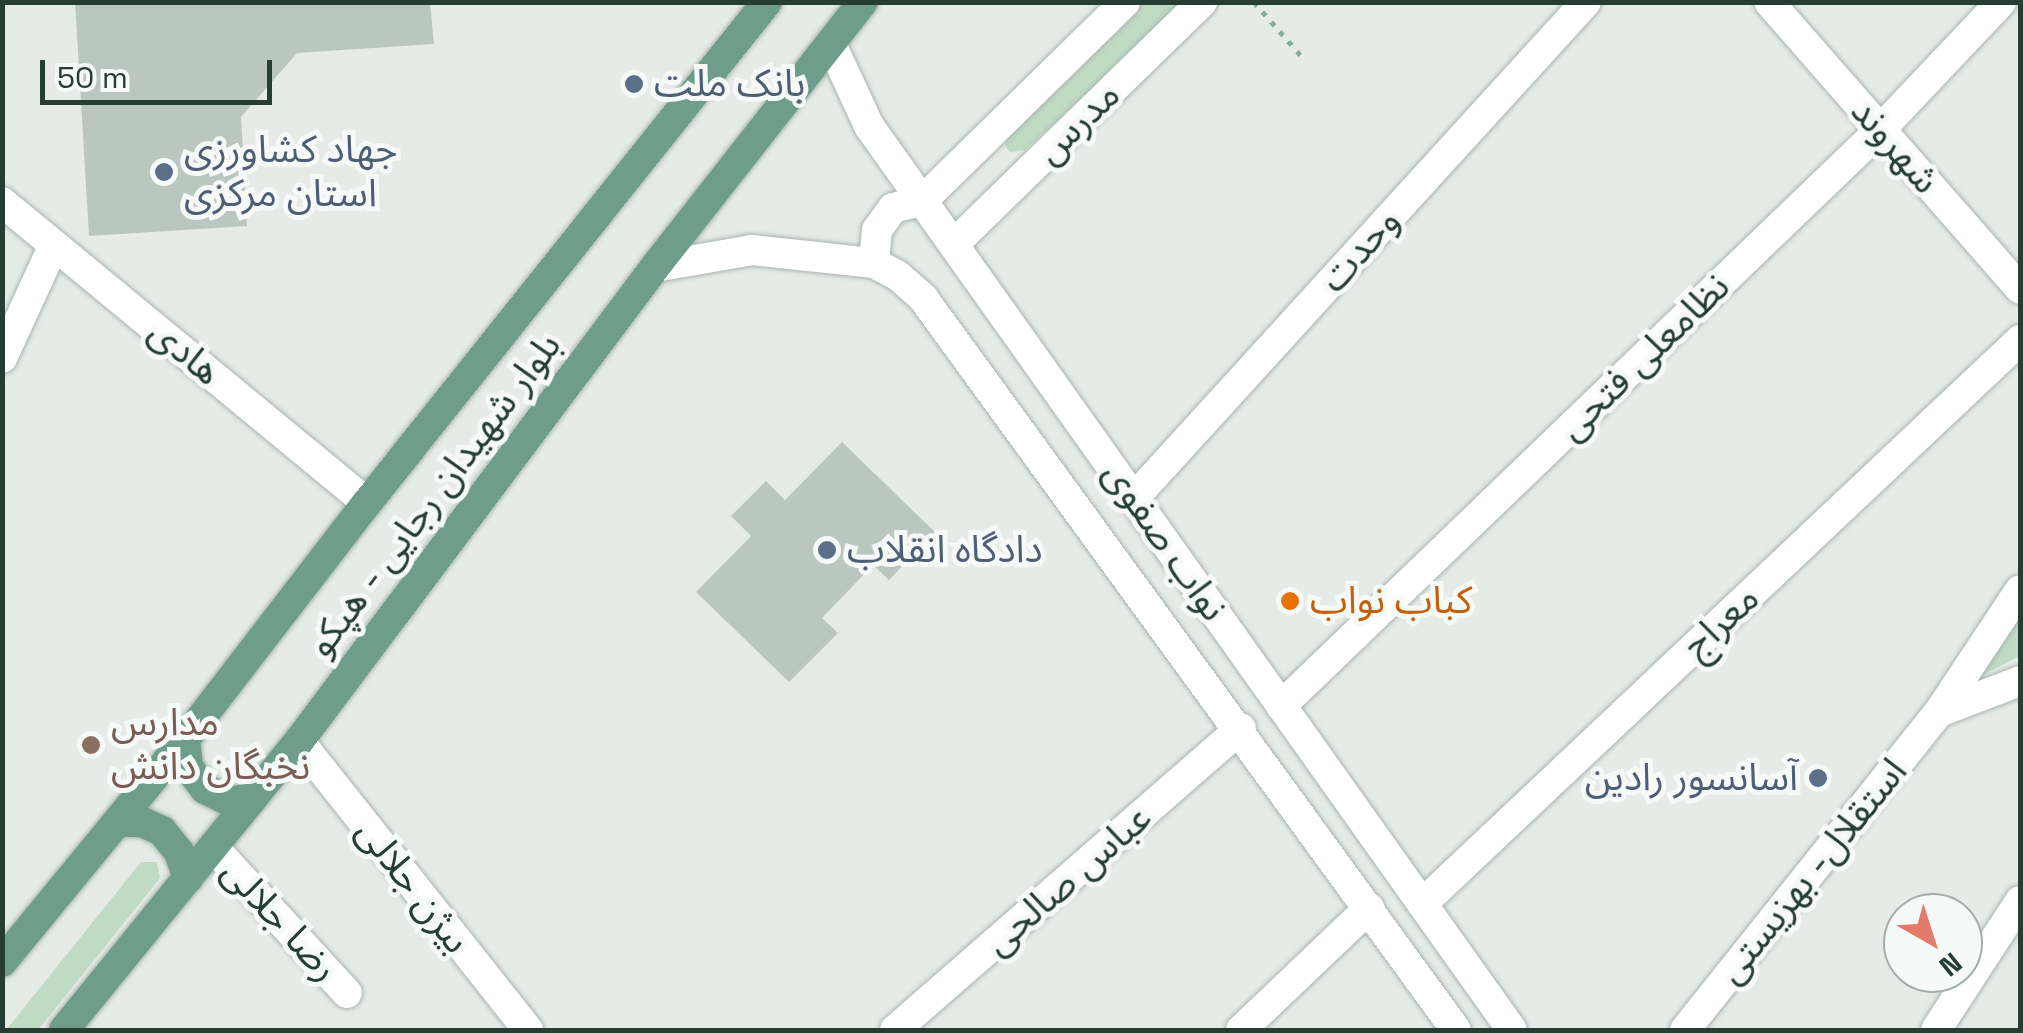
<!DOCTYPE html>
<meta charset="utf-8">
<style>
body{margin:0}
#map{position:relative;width:2023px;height:1033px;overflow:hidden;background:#e5ece8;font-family:"Space Grotesk","Noto Sans Arabic",sans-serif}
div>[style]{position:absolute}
.green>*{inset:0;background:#c0dbc4}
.building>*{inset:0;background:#bac7c1}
.path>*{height:5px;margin-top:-2.5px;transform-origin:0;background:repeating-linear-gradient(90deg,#88ad9d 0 5px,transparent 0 13px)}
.roads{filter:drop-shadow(0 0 2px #a8b4ae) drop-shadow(0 0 2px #a8b4ae)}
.minor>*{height:30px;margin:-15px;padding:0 15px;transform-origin:15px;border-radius:15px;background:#fff}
.major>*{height:30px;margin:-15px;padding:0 15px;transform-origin:15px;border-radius:15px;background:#6e9d8b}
.dots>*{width:28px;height:28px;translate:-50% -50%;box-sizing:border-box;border:5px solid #f5f9f7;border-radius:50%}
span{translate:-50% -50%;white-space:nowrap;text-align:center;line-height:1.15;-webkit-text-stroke:10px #f5f9f7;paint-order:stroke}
.service-label{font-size:38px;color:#4e5e75}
.left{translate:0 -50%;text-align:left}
.right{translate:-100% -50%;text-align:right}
.street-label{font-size:38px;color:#263d33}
.food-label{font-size:38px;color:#c56008}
.education-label{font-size:38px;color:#785e54}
.frame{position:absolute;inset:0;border:5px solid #263d33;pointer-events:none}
.north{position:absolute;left:1883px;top:893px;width:100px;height:100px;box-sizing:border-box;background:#f5f9f7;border:2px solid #a2aea9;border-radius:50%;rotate:141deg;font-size:28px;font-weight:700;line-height:40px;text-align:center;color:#263d33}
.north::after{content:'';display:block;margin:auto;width:35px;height:45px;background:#e47a6b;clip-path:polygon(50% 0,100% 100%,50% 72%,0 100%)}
.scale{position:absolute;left:40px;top:60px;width:232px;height:45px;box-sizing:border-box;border:5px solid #263d33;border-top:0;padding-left:12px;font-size:30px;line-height:35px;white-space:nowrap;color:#263d33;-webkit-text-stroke:8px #f5f9f7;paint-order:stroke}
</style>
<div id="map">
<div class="green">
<div style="clip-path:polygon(1140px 3px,1185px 3px,1025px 150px,1010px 152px,1005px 146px,1008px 131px)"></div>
<div style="clip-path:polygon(2020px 615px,2020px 656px,1963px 685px)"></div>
<div style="clip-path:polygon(141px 862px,157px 862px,160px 878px,38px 1030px,6px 1030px)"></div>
</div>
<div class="building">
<div style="clip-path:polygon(75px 2px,430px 2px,434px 44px,297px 53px,241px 117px,247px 226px,89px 236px)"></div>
<div style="clip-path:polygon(842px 442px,935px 532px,889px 580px,873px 565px,822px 618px,838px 633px,789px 682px,696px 592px,751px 536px,731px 516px,766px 481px,785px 500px)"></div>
</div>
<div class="path">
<div style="left:1254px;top:2px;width:76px;rotate:48.7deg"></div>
</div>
<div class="roads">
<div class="minor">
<div style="left:1769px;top:2px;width:381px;rotate:48.8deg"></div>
<div style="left:831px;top:44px;width:90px;rotate:65.1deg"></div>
<div style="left:869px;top:126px;width:1109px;rotate:54.58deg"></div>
<div style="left:2px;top:202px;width:473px;rotate:39.5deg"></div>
<div style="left:954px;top:244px;width:347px;rotate:-44.3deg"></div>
<div style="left:874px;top:263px;width:33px;rotate:-85deg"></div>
<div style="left:877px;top:230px;width:27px;rotate:-54deg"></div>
<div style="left:893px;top:208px;width:30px;rotate:-14deg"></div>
<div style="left:922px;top:201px;width:284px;rotate:-44.4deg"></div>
<div style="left:655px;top:267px;width:98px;rotate:-9.9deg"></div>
<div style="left:752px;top:250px;width:123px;rotate:6.1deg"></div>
<div style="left:874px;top:263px;width:26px;rotate:28deg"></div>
<div style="left:897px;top:275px;width:35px;rotate:41deg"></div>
<div style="left:923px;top:298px;width:905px;rotate:53.94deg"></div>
<div style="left:2px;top:358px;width:124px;rotate:-65.3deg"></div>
<div style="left:1134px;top:498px;width:671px;rotate:-47.66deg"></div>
<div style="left:1281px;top:706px;width:832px;rotate:-43.88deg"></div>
<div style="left:1881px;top:129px;width:175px;rotate:-46.6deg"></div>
<div style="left:1939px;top:712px;width:87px;rotate:-20.9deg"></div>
<div style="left:299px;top:741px;width:369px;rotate:51.6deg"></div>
<div style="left:213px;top:847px;width:198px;rotate:47.5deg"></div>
<div style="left:1422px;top:904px;width:822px;rotate:-43.32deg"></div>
<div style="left:895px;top:1030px;width:459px;rotate:-41.1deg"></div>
<div style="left:1241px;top:1030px;width:177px;rotate:-43.6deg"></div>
<div style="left:1685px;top:1030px;width:407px;rotate:-51.4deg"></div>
<div style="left:1939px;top:712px;width:146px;rotate:-56.4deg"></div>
<div style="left:1936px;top:1030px;width:154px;rotate:-56.9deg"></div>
</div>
<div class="major">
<div style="left:185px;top:739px;width:28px;rotate:84deg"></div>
<div style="left:188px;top:767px;width:28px;rotate:52deg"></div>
<div style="left:205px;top:789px;width:28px;rotate:26deg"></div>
<div style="left:230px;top:801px;width:22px;rotate:-5deg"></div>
<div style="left:117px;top:822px;width:25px"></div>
<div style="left:142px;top:822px;width:22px;rotate:24deg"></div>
<div style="left:162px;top:831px;width:27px;rotate:51deg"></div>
<div style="left:179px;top:852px;width:28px;rotate:71deg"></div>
<div style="left:2px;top:962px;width:288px;rotate:-50.6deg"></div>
<div style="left:185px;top:739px;width:298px;rotate:-52.4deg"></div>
<div style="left:367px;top:503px;width:641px;rotate:-51.4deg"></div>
<div style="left:64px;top:1030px;width:372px;rotate:-50.9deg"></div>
<div style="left:299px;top:741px;width:593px;rotate:-53.09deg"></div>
<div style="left:655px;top:267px;width:337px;rotate:-51.9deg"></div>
</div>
</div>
<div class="dots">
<div style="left:634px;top:84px;background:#5c6f8a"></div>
<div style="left:164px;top:172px;background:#5c6f8a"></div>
<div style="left:827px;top:550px;background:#5c6f8a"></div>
<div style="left:1290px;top:601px;background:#e8710a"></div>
<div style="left:91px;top:745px;background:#8d6e63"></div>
<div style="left:1818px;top:778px;background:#5c6f8a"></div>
</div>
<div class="service-label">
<span class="left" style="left:654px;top:84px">بانک ملت</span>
<span class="left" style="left:184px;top:172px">جهاد کشاورزی<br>استان مرکزی</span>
<span class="left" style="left:847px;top:550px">دادگاه انقلاب</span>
<span class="right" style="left:1798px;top:778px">آسانسور رادین</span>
</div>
<div class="street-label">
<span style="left:1078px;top:123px;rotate:-44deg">مدرس</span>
<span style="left:1895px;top:146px;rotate:49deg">شهروند</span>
<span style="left:1360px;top:250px;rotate:-48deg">وحدت</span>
<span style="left:185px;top:352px;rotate:40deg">هادی</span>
<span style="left:1644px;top:357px;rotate:-44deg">نظامعلی فتحی</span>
<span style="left:434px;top:495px;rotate:-53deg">بلوار شهیدان رجایی - هپکو</span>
<span style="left:1165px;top:541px;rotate:55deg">نواب صفوی</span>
<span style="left:1721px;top:622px;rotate:-43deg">معراج</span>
<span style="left:1812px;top:871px;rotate:-51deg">استقلال- بهزیستی</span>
<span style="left:1068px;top:880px;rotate:-41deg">عباس صالحی</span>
<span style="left:413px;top:886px;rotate:52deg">بیژن جلالی</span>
<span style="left:280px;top:920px;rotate:47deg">رضا جلالی</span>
</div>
<div class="food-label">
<span class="left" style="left:1310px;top:601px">کباب نواب</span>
</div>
<div class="education-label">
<span class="left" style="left:111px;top:745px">مدارس<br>نخبگان دانش</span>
</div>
<div class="frame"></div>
<div class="north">N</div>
<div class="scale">50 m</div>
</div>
